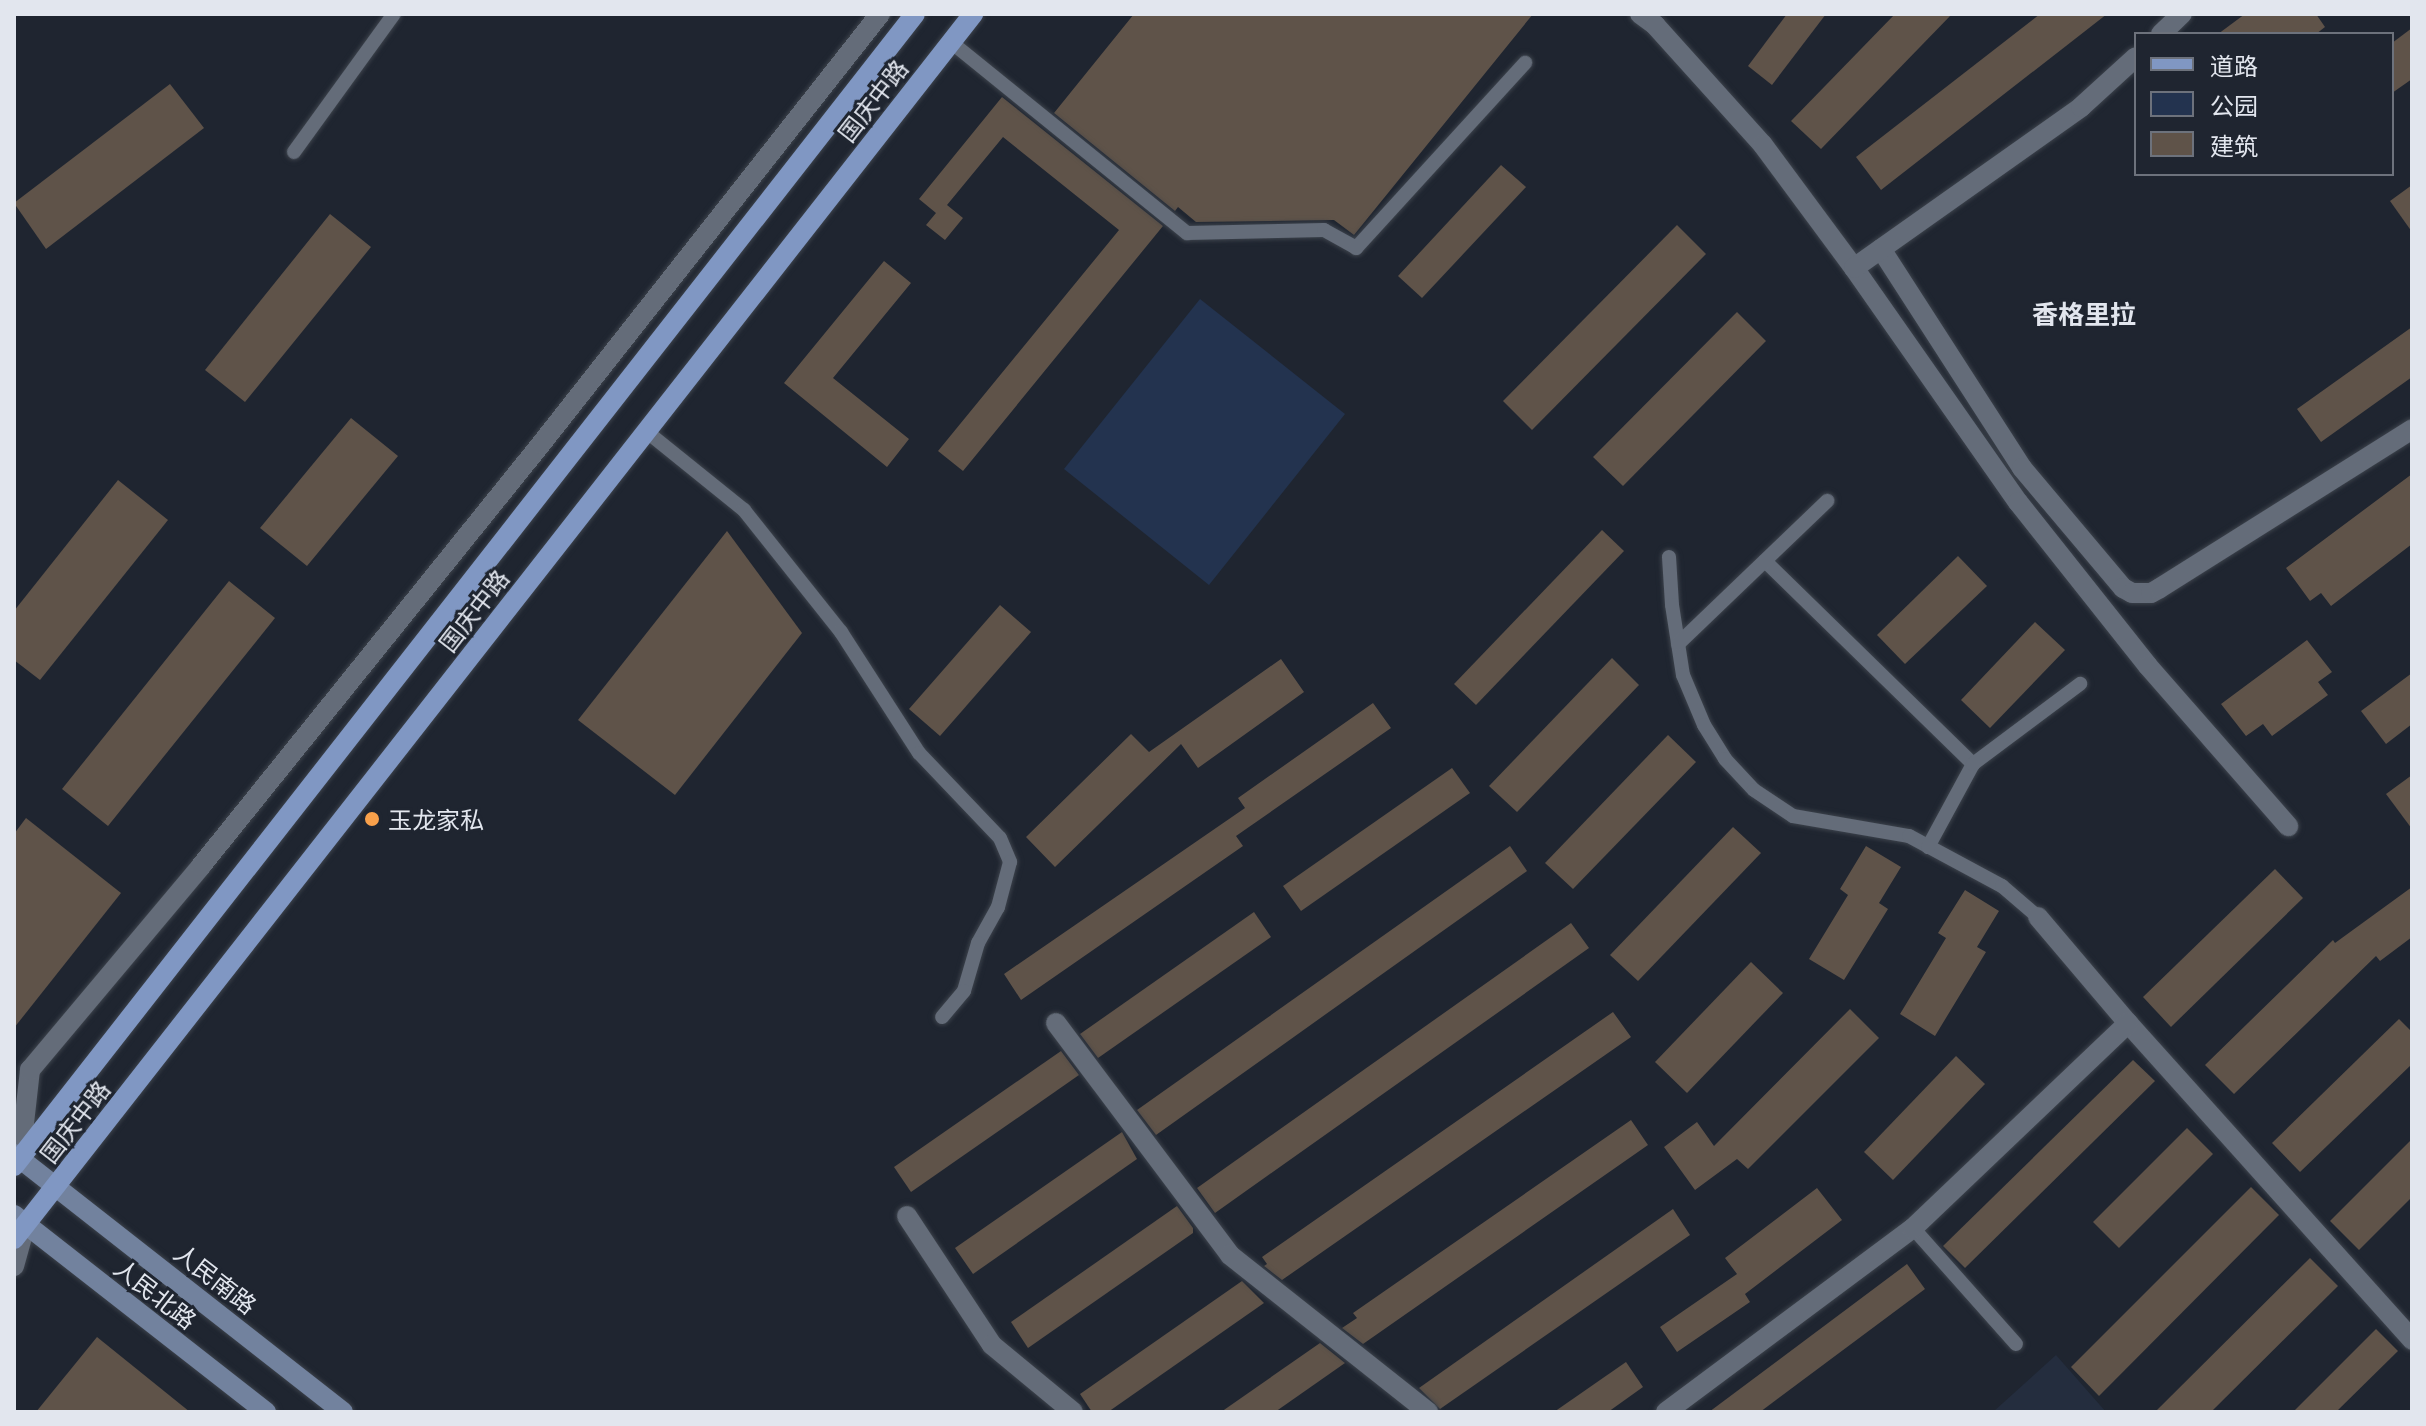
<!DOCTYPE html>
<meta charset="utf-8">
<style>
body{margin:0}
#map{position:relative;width:2426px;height:1426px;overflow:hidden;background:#1f2530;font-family:Literata,"Noto Sans SC",serif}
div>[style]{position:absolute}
.built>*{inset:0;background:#242d3e}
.green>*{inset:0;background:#23334f}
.building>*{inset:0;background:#5f5349}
.roads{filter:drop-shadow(0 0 2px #3c424b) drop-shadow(0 0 2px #3c424b)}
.service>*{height:14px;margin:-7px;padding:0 7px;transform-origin:7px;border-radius:7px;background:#646c79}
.minor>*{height:20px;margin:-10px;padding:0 10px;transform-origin:10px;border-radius:10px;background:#646c79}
.tertiary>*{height:20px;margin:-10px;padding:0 10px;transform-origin:10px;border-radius:10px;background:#646c79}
.secondary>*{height:20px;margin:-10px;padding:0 10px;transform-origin:10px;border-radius:10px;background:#72829e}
.primary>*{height:20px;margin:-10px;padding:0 10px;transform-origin:10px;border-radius:10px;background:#8097c3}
.dots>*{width:22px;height:22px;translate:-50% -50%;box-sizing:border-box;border:4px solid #1f2530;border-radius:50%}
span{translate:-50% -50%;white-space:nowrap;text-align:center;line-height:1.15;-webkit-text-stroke:6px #1f2530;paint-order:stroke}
.street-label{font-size:24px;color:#e2e6ee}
.poi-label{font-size:24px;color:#e2e6ee}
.left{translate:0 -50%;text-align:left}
.neighbourhood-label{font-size:26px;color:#e2e6ee;font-weight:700}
.frame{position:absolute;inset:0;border:16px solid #e2e6ee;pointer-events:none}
.legend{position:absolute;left:2134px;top:32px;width:260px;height:144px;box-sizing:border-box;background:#1f2530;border:2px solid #6d727c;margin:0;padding:10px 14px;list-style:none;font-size:24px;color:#e2e6ee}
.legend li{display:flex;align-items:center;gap:16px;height:40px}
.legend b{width:40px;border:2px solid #6d727c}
</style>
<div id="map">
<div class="built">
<div style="clip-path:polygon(2056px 1355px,2106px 1412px,1993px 1412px)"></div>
</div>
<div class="green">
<div style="clip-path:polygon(1200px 299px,1345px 414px,1209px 585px,1064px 469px)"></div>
</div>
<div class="building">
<div style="clip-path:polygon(1134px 14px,1533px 14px,1354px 235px,1334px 220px,1196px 222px,1178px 207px,1175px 211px,1054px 113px)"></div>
<div style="clip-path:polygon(1787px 14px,1826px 14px,1772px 85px,1748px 66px)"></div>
<div style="clip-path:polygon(1895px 14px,1952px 14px,1821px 149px,1791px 121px)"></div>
<div style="clip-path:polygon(2040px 14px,2107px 14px,1881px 190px,1856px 157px)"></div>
<div style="clip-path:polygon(2245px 14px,2316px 14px,2325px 27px,2316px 34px,2218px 34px)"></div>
<div style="clip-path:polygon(2412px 28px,2412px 79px,2392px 93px,2392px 43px)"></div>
<div style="clip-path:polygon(170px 84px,204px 128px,46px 249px,14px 203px)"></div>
<div style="clip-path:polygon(1002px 97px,1163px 226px,963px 471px,938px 451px,1119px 230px,1003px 137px,947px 205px,963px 218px,945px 240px,926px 225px,936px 213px,919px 199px)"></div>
<div style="clip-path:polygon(1501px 165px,1526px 187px,1422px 298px,1398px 276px)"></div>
<div style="clip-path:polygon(2412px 185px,2412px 232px,2390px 201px)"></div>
<div style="clip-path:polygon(330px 214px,371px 247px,245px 402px,205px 370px)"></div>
<div style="clip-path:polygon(1677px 225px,1706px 254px,1532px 430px,1503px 401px)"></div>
<div style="clip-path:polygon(884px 261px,911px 283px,833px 378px,909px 439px,887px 467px,784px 383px)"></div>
<div style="clip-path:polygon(1737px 312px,1766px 341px,1623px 486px,1593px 457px)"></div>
<div style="clip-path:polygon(2412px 327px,2412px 377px,2321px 442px,2297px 409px)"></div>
<div style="clip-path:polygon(351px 418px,398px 456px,307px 566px,260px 528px)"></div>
<div style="clip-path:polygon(2412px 474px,2412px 544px,2331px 606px,2321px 593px,2310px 601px,2286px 568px)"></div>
<div style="clip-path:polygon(118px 480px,168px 520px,40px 680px,14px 660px,14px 611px)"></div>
<div style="clip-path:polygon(1602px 530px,1624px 551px,1476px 705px,1454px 684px)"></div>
<div style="clip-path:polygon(727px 531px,802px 633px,675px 795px,578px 720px)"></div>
<div style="clip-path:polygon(1958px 556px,1987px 586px,1905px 664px,1877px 635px)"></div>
<div style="clip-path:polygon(229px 581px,275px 618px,108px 826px,62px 789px)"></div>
<div style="clip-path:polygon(1000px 605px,1031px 632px,940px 736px,909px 709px)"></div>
<div style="clip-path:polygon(2035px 622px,2065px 650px,1990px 728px,1961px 700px)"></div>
<div style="clip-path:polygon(2307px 640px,2332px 672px,2318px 682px,2328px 695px,2272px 736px,2263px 724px,2246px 736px,2221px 704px)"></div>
<div style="clip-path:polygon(1612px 658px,1639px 685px,1517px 812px,1489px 786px)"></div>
<div style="clip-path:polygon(1281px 659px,1304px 692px,1198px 768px,1181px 744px,1055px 867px,1026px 837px,1131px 734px,1149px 752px)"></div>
<div style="clip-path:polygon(2412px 673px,2412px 724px,2386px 744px,2361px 711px)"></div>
<div style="clip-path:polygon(1373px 703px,1391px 728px,1236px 836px,1243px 846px,1021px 1000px,1004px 974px,1245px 808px,1238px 798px)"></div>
<div style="clip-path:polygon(1668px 735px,1696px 762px,1573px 889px,1545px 863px)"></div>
<div style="clip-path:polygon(1452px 768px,1470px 793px,1301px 911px,1283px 886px)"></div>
<div style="clip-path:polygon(2412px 775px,2412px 829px,2386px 794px)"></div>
<div style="clip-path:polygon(26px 818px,121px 893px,14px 1028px,14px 834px)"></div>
<div style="clip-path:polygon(1733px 827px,1761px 853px,1638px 981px,1610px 955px)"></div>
<div style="clip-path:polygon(1510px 846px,1527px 871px,1156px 1135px,1137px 1110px)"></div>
<div style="clip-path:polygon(1866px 846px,1901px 867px,1879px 903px,1888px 909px,1844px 980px,1809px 959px,1848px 895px,1840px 889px)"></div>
<div style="clip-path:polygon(2275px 869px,2303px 898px,2171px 1027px,2143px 997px)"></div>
<div style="clip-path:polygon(2412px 887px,2412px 937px,2380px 961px,2376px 956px,2234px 1094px,2205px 1065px,2333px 940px,2335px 943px)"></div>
<div style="clip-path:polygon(1965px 890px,1999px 911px,1977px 947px,1986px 952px,1935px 1036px,1900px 1014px,1946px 938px,1938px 933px)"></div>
<div style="clip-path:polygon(1254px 912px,1271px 937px,1098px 1058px,1080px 1034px)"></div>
<div style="clip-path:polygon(1571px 923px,1589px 948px,1215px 1213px,1197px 1188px)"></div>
<div style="clip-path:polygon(1751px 962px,1783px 993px,1687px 1093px,1655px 1062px)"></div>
<div style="clip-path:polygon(1850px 1009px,1879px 1038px,1748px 1169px,1737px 1159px,1695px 1190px,1664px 1147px,1697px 1122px,1714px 1146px)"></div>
<div style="clip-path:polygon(1613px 1012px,1631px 1037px,1282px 1280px,1264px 1266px,1267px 1264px,1262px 1257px)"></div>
<div style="clip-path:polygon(2399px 1019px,2412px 1032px,2412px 1064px,2300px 1172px,2272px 1143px)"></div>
<div style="clip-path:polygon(1061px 1051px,1079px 1075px,911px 1192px,894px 1167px)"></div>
<div style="clip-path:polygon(1956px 1056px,1985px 1084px,1893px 1180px,1864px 1152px)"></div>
<div style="clip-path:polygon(2133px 1060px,2155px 1081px,1965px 1268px,1943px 1246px)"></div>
<div style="clip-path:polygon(1631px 1120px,1648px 1145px,1363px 1344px,1342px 1328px,1357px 1318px,1353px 1313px)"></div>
<div style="clip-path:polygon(2187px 1128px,2213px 1154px,2119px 1248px,2093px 1222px)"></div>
<div style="clip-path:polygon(1122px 1132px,1137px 1159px,973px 1274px,955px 1248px)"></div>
<div style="clip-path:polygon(2412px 1139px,2412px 1197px,2359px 1250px,2330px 1221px)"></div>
<div style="clip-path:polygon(2251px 1187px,2279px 1215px,2099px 1396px,2071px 1367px)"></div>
<div style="clip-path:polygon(1817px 1188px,1842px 1220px,1745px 1294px,1750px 1302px,1677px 1352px,1660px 1327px,1737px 1274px,1725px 1258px)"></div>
<div style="clip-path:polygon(1177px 1206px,1193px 1228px,1193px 1233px,1028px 1348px,1011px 1322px)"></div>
<div style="clip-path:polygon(1673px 1209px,1690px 1235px,1440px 1409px,1419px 1388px)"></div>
<div style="clip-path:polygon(2310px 1258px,2338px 1286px,2211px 1412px,2155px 1412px)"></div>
<div style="clip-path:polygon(1907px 1264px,1925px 1289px,1760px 1412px,1709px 1412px)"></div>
<div style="clip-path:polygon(1242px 1281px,1264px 1303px,1108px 1412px,1092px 1412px,1080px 1394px)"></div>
<div style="clip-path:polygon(2376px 1329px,2398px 1351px,2336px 1412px,2293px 1412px)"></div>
<div style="clip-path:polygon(97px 1337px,190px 1412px,36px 1412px)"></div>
<div style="clip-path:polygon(1320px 1343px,1345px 1363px,1275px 1412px,1221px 1412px)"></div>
<div style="clip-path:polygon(1626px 1362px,1643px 1387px,1608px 1412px,1554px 1412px)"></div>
</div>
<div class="roads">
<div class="service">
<div style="left:951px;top:42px;width:304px;rotate:39deg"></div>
<div style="left:1187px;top:233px;width:137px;rotate:-1.3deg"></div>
<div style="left:1324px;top:230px;width:37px;rotate:29deg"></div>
<div style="left:1356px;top:248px;width:251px;rotate:-47.6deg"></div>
<div style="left:294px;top:152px;width:170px;rotate:-54.1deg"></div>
<div style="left:646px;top:431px;width:126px;rotate:38.9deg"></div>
<div style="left:744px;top:510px;width:156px;rotate:51.5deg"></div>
<div style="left:841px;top:632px;width:144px;rotate:57.2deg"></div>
<div style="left:919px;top:753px;width:117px;rotate:46.4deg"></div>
<div style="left:1000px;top:838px;width:26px;rotate:67deg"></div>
<div style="left:1010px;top:862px;width:47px;rotate:104.9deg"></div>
<div style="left:998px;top:907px;width:41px;rotate:119.1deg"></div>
<div style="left:978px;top:943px;width:50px;rotate:106.3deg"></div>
<div style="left:964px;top:991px;width:34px;rotate:130deg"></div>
<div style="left:1669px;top:557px;width:48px;rotate:86.4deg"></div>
<div style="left:1672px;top:605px;width:71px;rotate:81.1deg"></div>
<div style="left:1683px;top:675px;width:54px;rotate:67.2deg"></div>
<div style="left:1704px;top:725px;width:40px;rotate:58deg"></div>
<div style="left:1725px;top:759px;width:42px;rotate:46.9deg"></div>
<div style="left:1754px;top:790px;width:47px;rotate:33.7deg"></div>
<div style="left:1793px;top:816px;width:118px;rotate:9.8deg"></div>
<div style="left:1909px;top:836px;width:106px;rotate:28.3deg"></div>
<div style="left:2002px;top:886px;width:48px;rotate:40.7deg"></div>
<div style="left:1765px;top:561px;width:291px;rotate:44.3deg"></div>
<div style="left:1678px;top:644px;width:207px;rotate:-43.8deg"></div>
<div style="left:1928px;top:847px;width:94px;rotate:-61.5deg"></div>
<div style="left:1973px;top:764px;width:134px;rotate:-36.8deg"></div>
<div style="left:1913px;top:1228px;width:155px;rotate:48.4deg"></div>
</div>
<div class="minor">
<div style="left:1640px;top:14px;width:19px;rotate:36deg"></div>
<div style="left:1655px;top:25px;width:161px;rotate:48deg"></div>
<div style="left:1763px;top:145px;width:153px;rotate:53.5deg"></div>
<div style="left:1854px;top:268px;width:286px;rotate:55deg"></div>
<div style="left:2018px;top:502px;width:209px;rotate:51.6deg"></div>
<div style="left:2148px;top:666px;width:213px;rotate:48.8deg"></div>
<div style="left:2161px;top:34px;width:29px;rotate:-44deg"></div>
<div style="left:1881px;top:249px;width:260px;rotate:57.2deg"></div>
<div style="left:2022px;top:468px;width:157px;rotate:49.9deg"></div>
<div style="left:2123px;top:588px;width:10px;rotate:29deg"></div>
<div style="left:2132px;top:593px;width:19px"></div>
<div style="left:2151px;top:593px;width:10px;rotate:-29deg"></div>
<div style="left:2160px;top:588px;width:298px;rotate:-32.2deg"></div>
<div style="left:1854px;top:268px;width:278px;rotate:-35.3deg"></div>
<div style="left:2081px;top:107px;width:74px;rotate:-42.3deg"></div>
<div style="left:2038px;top:917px;width:139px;rotate:49.7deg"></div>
<div style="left:2128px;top:1023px;width:426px;rotate:48.1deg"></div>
<div style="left:1056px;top:1023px;width:290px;rotate:53.1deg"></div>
<div style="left:1230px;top:1255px;width:253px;rotate:38.4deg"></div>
<div style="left:20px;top:1159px;width:90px;rotate:-83.6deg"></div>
<div style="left:30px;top:1070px;width:266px;rotate:-50deg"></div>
<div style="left:201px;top:866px;width:542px;rotate:-51.14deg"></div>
<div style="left:541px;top:444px;width:548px;rotate:-51.75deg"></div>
<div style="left:907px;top:1216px;width:154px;rotate:56.6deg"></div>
<div style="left:992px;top:1345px;width:105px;rotate:39.6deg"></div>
<div style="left:1666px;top:1412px;width:308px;rotate:-36.7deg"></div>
<div style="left:1913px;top:1228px;width:297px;rotate:-43.6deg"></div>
</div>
<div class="tertiary">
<div style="left:14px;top:1266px;width:45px;rotate:-74.4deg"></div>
</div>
<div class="secondary">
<div style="left:14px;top:1154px;width:418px;rotate:38.1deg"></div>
<div style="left:14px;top:1215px;width:320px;rotate:38deg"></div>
</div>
<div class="primary">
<div style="left:14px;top:1166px;width:1462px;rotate:-51.97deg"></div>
<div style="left:14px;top:1239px;width:1556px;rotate:-51.94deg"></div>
</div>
</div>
<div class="dots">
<div style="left:372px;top:819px;background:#f8a04b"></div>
</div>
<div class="street-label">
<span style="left:872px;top:100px;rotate:-52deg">国庆中路</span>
<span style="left:473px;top:610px;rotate:-52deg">国庆中路</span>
<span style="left:74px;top:1121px;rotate:-52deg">国庆中路</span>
<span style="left:216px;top:1278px;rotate:38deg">人民南路</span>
<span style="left:156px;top:1293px;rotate:38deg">人民北路</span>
</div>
<div class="poi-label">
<span class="left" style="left:388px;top:819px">玉龙家私</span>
</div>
<div class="neighbourhood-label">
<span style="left:2084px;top:313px">香格里拉</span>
</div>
<div class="frame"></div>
<ul class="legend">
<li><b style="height:10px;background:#8097c3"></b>道路</li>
<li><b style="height:22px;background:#23334f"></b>公园</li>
<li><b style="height:22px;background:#5f5349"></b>建筑</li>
</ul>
</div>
